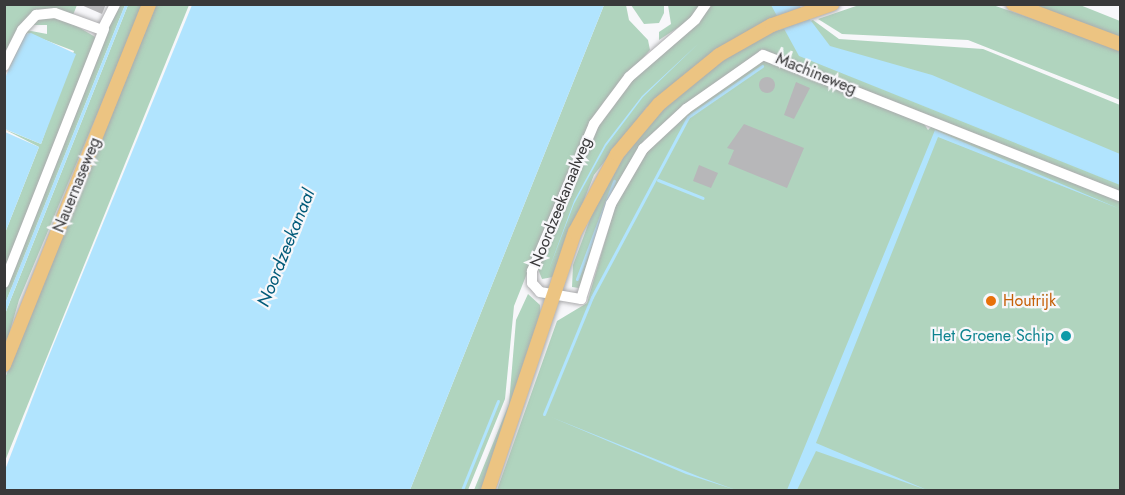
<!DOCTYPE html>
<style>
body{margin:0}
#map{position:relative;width:1125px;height:495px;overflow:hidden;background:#f7f7fa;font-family:Jost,sans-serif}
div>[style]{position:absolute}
.green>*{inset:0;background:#b0d4be}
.water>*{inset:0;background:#b1e4fe}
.stream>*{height:3px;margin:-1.5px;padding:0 1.5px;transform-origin:1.5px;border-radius:1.5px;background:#b1e4fe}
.building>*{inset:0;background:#b7b7b9}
.round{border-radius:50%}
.roads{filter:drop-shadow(0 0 2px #ababad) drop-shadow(0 0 2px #ababad)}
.minor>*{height:10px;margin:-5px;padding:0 5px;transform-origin:5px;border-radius:5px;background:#fff}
.major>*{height:14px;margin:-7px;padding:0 7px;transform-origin:7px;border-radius:7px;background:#ecc482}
.dots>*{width:16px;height:16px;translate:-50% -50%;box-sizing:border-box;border:3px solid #f7f7fa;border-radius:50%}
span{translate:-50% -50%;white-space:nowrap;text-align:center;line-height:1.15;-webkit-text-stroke:4.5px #f7f7fa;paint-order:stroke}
.street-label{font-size:16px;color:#39393a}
.food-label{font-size:16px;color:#c56008}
.left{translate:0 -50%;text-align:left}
.culture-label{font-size:16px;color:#0d838f}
.right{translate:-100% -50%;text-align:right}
.water-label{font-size:18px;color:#005a79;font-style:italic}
.frame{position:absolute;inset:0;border:6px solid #39393a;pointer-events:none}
</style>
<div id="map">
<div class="green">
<div style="clip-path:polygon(990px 4px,1120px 49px,1120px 100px,968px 40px,842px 34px,818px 19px,859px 5px)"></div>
<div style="clip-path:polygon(5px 5px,77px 5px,73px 15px,40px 11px,5px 60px)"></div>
<div style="clip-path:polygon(117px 5px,125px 5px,5px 304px,5px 290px)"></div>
<div style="clip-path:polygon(128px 5px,143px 5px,19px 300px,5px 348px,5px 314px)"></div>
<div style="clip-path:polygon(156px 5px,189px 5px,5px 461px,5px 378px)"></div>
<div style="clip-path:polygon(604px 5px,626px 5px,629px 20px,648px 40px,650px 50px,603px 103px,572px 161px,514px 306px,505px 399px,468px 490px,410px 490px)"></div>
<div style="clip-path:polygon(631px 5px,664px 5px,664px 13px,659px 23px,644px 24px)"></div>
<div style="clip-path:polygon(668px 5px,702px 5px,691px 19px,659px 40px,659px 32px,671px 24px)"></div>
<div style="clip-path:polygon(710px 5px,798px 5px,714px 51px,646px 108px,594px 175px,553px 277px,542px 279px,538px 269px,596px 130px,633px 79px,700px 22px)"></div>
<div style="clip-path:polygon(1033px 5px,1080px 5px,1120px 21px,1120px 39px)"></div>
<div style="clip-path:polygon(36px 18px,63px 18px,97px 38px,5px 277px,5px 233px,39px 147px,4px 129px,41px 144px,74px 51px,27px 33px,5px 78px,26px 30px,47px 34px,47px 25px,31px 25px)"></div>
<div style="clip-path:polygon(813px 20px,839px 39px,983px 49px,1120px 105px,1120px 191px,762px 49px,644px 140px,609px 200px,579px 288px,572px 287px,573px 265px,592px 214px,623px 158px,663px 107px,722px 59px,769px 33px)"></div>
<div style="clip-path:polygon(762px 60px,923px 122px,928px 130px,932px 126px,1120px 200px,1120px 490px,497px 490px,557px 321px,587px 303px,616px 203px,639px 160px,672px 125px)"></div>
<div style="clip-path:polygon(528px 294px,540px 305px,541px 318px,481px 490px,474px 490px,509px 404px,516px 320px)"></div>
</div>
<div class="water">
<div style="clip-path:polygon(125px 5px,128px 5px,5px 314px,5px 304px)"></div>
<div style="clip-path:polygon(192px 5px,604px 5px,410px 490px,5px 490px,5px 470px,46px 363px)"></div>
<div style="clip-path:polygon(771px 5px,799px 5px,830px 46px,932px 75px,1120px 154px,1120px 185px,799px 56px)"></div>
<div style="clip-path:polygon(31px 33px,76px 54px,41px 144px,5px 129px,5px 78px,25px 34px)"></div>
<div style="clip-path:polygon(699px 43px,643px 97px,606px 146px,574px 204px,548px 272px,574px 201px,605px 144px,642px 96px)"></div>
<div style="clip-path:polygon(935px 130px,1120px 209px,938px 137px,816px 443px,927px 490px,816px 451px,797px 490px,787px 490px)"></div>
<div style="clip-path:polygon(5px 132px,39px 147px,5px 233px)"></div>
<div style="clip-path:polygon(551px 417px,700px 477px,736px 490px,686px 474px)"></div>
</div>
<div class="stream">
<div style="left:658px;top:180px;width:48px;rotate:21.8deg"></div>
<div style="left:577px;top:279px;width:105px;rotate:-69.3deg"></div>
<div style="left:544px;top:414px;width:126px;rotate:-67.7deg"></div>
<div style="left:592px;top:297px;width:204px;rotate:-61.9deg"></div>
<div style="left:688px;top:117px;width:90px;rotate:-34.6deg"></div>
<div style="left:462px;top:490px;width:96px;rotate:-68deg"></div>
</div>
<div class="building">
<div style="clip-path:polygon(79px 4px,106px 4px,102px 14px)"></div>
<div class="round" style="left:759px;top:77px;width:16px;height:16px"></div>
<div style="clip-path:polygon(796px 82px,810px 88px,794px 119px,784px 115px)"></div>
<div style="clip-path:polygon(744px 124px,804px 148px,787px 188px,728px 164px,734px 150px,727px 148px)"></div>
<div style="clip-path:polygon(699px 165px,718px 173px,711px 188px,693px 181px)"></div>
</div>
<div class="roads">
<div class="minor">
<div style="left:706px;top:4px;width:19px;rotate:125deg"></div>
<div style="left:695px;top:20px;width:87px;rotate:139.2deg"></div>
<div style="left:629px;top:77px;width:59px;rotate:126.7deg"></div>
<div style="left:594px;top:124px;width:160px;rotate:112.9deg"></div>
<div style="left:532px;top:271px;width:12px;rotate:90deg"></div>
<div style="left:532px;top:283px;width:12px;rotate:48deg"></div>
<div style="left:540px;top:292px;width:42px;rotate:9.7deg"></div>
<div style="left:581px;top:299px;width:100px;rotate:-72.5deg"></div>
<div style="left:611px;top:204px;width:64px;rotate:-59.8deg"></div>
<div style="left:643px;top:149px;width:59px;rotate:-42.9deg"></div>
<div style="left:686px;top:109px;width:94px;rotate:-35deg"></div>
<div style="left:763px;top:55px;width:384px;rotate:21.6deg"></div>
<div style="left:4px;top:66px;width:40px;rotate:-63.4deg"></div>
<div style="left:22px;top:30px;width:21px;rotate:-47deg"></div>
<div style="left:36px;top:15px;width:19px;rotate:-6deg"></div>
<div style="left:55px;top:13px;width:50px;rotate:19.9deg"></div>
<div style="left:102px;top:30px;width:29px;rotate:-63deg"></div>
<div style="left:4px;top:283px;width:273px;rotate:-68.5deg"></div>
</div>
<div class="major">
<div style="left:1013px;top:4px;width:114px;rotate:20.5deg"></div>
<div style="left:4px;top:365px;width:389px;rotate:-68.1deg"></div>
<div style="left:488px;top:490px;width:272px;rotate:-71.4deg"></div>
<div style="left:575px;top:232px;width:89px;rotate:-61.7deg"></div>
<div style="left:617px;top:154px;width:65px;rotate:-50deg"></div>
<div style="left:659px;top:104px;width:77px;rotate:-39.2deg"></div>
<div style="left:719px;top:55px;width:61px;rotate:-29.5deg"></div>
<div style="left:772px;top:25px;width:64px;rotate:-19.3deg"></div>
</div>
</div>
<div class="dots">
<div style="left:991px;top:301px;background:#e8710a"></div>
<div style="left:1066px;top:336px;background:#0f9aa8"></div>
</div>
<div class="street-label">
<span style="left:816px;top:74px;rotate:22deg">Machineweg</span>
<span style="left:77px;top:185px;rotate:-68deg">Nauernaseweg</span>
<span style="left:561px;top:202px;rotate:-68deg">Noordzeekanaalweg</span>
</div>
<div class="food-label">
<span class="left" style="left:1003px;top:301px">Houtrijk</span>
</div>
<div class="culture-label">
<span class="right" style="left:1054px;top:336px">Het Groene Schip</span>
</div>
<div class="water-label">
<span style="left:286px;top:248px;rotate:-68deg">Noordzeekanaal</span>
</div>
<div class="frame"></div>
</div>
